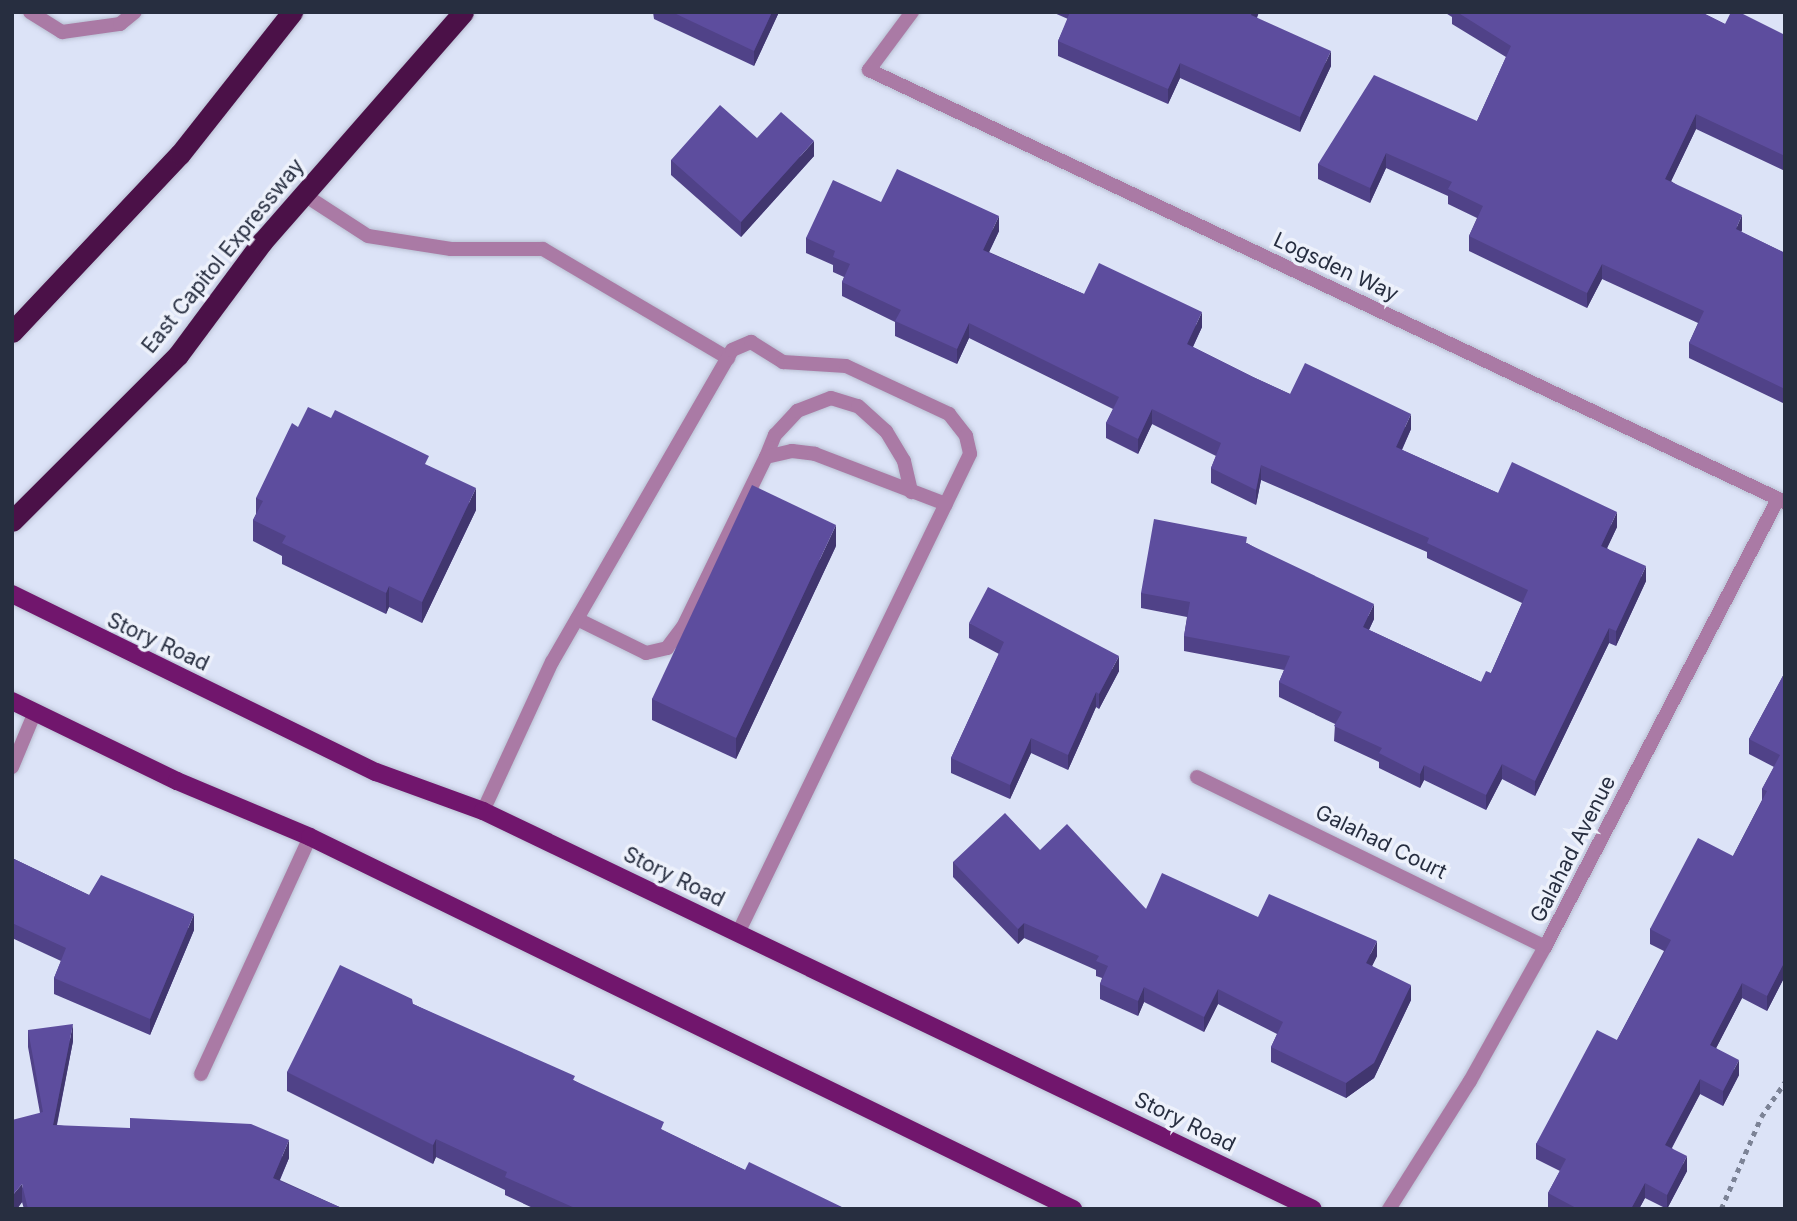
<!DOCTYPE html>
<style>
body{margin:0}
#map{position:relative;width:1797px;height:1221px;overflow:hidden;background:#dce3f7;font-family:Inter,sans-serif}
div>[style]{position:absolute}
.path>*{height:4.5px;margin-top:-2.25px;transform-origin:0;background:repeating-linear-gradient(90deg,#7c8396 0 5px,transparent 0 10px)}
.roads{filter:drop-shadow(0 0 2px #b8bfd2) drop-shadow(0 0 2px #b8bfd2)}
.lane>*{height:14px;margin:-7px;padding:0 7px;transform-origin:7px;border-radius:7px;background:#aa7aa5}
.street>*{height:14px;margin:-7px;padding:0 7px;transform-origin:7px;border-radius:7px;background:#aa7aa5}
.primary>*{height:18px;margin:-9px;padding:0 9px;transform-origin:9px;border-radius:9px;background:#71166d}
.highway>*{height:21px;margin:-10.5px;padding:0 10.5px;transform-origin:10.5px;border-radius:10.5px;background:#4b1148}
.wall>*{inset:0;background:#504288}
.shaded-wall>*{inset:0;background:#41366f}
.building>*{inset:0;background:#5d4d9e}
span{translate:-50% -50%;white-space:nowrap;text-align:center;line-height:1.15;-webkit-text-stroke:7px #edf1fb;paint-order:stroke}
.street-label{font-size:21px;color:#272e40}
.frame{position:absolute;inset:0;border:14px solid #272e40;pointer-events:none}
</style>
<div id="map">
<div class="path">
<div style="left:1721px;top:1209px;width:100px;rotate:-66.5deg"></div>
<div style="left:1761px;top:1117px;width:42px;rotate:-55.6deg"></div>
</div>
<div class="roads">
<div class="lane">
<div style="left:303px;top:194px;width:77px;rotate:32.9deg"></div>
<div style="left:368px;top:236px;width:84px;rotate:8.9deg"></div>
<div style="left:451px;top:249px;width:92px"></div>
<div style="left:543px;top:249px;width:215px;rotate:30.5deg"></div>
<div style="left:766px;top:457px;width:24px;rotate:-68deg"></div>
<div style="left:775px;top:435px;width:33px;rotate:-47deg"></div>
<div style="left:797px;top:411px;width:36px;rotate:-21deg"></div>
<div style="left:831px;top:398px;width:28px;rotate:17deg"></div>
<div style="left:858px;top:406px;width:38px;rotate:42deg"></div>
<div style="left:886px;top:431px;width:35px;rotate:59deg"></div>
<div style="left:904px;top:461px;width:32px;rotate:77deg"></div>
<div style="left:577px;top:619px;width:77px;rotate:26.2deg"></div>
<div style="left:646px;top:653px;width:22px;rotate:-13deg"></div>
<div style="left:667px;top:648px;width:26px;rotate:-53deg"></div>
<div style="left:683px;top:627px;width:189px;rotate:-64deg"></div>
<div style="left:766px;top:457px;width:27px;rotate:-13deg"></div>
<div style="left:792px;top:451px;width:23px;rotate:7deg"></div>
<div style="left:815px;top:454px;width:140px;rotate:20.9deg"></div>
<div style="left:12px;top:767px;width:60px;rotate:-67.3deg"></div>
<div style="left:483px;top:811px;width:164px;rotate:-65.2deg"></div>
<div style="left:552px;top:662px;width:360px;rotate:-60deg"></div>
<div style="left:732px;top:350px;width:21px;rotate:-23deg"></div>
<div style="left:751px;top:342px;width:38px;rotate:32deg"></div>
<div style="left:783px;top:362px;width:63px;rotate:3.6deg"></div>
<div style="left:846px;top:366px;width:114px;rotate:25deg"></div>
<div style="left:949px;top:414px;width:28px;rotate:52deg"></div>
<div style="left:966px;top:436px;width:18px;rotate:77deg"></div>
<div style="left:970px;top:454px;width:532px;rotate:115.84deg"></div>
<div style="left:201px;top:1074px;width:261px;rotate:-65.3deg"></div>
</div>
<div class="street">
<div style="left:30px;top:12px;width:38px;rotate:32deg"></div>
<div style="left:62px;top:32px;width:59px;rotate:-7.9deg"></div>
<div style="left:120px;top:24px;width:19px;rotate:-39deg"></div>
<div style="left:912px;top:12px;width:72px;rotate:126.6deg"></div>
<div style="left:869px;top:70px;width:1013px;rotate:25.25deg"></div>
<div style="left:1197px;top:777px;width:387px;rotate:26deg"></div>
<div style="left:1389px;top:1209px;width:151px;rotate:-57.7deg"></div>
<div style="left:1470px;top:1081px;width:154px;rotate:-60.8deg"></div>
<div style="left:1545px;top:947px;width:505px;rotate:-62.52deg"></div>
</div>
<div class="primary">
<div style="left:12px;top:594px;width:405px;rotate:26.1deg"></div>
<div style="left:376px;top:772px;width:114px;rotate:20deg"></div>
<div style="left:483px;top:811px;width:920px;rotate:25.62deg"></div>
<div style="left:12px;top:701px;width:183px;rotate:25.9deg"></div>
<div style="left:177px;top:781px;width:144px;rotate:22.8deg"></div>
<div style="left:310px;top:837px;width:849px;rotate:25.99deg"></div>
</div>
<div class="highway">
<div style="left:12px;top:332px;width:245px;rotate:-46.7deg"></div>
<div style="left:180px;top:154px;width:181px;rotate:-51.7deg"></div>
<div style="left:12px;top:521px;width:235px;rotate:-45deg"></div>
<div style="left:178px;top:355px;width:141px;rotate:-53.4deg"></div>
<div style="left:262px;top:242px;width:305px;rotate:-48.8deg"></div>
</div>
</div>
<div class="wall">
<div style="clip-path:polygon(653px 12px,779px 12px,754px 66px,654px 19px)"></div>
<div style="clip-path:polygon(1052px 12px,1259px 12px,1257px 18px,1331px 66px,1300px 132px,1180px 78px,1168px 104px,1058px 56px,1058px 41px,1068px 19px)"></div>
<div style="clip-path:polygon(1444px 12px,1701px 12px,1725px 24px,1785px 35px,1785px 171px,1696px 129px,1671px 181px,1742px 230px,1741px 232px,1785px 253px,1785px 404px,1689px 358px,1689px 343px,1698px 323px,1602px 279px,1587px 308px,1469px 251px,1469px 236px,1477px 218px,1448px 204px,1448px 196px,1386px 168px,1370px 203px,1318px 179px,1318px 164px,1477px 121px,1506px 57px,1452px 24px,1452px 17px)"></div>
<div style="clip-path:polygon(814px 156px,741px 237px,671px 175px,671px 160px)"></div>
<div style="clip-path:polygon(881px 202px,999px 231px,989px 252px,1084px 294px,1202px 327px,1193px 347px,1253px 377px,1290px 394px,1411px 429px,1402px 450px,1498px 493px,1617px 527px,1607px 548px,1646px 581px,1616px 646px,1609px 643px,1535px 796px,1502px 779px,1486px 810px,1424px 780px,1420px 788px,1379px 768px,1379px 762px,1334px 741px,1335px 724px,1279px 697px,1279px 682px,1284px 670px,1184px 651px,1184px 636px,1187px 617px,1141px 608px,1141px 593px,1247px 543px,1374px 619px,1369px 630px,1481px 682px,1491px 673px,1522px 603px,1427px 558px,1427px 552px,1261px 480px,1256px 505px,1211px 483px,1211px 468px,1216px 456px,1152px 424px,1138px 454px,1106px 438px,1106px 423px,1113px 409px,969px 338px,957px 364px,895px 336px,895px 322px,842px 296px,842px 282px,844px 277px,833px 272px,833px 265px,806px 253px,806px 238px)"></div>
<div style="clip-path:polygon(429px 466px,476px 510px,422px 623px,389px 607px,386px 614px,282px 564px,282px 556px,253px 541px,253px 520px,256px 514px,256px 498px)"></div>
<div style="clip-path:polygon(836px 546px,736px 759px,652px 720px,652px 699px)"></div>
<div style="clip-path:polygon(969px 623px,1119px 671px,1099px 709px,1096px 707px,1068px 770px,1031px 753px,1010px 799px,951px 773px,951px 758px,999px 654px,969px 638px)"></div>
<div style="clip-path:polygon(1785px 672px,1785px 976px,1767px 1011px,1742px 998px,1716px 1048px,1739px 1075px,1723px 1106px,1700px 1094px,1672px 1148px,1687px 1171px,1667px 1209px,1645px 1198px,1639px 1209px,1550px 1209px,1548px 1208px,1548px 1193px,1560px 1171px,1536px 1159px,1536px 1144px,1617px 1040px,1664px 951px,1650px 944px,1650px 929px,1733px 856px,1762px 800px,1762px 789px,1774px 767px,1749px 754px,1749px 739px)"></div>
<div style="clip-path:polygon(1040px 850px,1146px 909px,1258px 917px,1377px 956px,1372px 966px,1411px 1000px,1374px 1078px,1346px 1098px,1271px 1062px,1271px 1047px,1277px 1034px,1218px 1004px,1204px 1032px,1144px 1002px,1138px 1016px,1100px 999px,1100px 984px,1102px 978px,1096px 976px,1096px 970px,1024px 938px,1018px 944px,953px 877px,953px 862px)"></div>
<div style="clip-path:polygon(12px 858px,89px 895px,194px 930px,150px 1035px,54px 994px,54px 978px,61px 961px,12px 938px)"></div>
<div style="clip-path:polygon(413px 1004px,575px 1081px,664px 1131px,745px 1170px,846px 1209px,535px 1209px,505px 1195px,505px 1190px,436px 1157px,433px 1164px,287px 1091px,287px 1072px)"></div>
<div style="clip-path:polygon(28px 1030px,73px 1041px,57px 1125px,289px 1158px,280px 1180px,344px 1209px,24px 1209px,22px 1202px,17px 1209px,40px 1113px,28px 1047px)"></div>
</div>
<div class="shaded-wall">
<div style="clip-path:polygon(772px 12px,779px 12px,754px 66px,754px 51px)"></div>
<div style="clip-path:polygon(1252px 12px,1259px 12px,1251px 30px,1251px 15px)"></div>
<div style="clip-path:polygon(1331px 51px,1331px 66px,1300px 132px,1300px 117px)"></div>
<div style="clip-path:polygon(1180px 63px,1180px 78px,1168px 104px,1168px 89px)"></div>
<div style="clip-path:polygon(1696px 114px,1696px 129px,1665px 194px,1665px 179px)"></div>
<div style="clip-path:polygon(814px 141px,814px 156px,741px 237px,741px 222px)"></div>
<div style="clip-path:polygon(1386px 153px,1386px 168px,1370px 203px,1370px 188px)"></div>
<div style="clip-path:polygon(1742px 215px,1742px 230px,1736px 244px,1736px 229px)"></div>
<div style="clip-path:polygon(999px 216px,999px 231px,983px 265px,983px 250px)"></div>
<div style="clip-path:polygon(1602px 264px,1602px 279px,1587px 308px,1587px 293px)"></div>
<div style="clip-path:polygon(1202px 312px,1202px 327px,1187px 359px,1187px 344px)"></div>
<div style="clip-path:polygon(969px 323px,969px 338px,957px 364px,957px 349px)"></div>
<div style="clip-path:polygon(1152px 409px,1152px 424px,1138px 454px,1138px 439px)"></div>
<div style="clip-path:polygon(1411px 414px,1411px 429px,1396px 462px,1396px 447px)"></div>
<div style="clip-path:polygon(1261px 465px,1261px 480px,1256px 505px,1256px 490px)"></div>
<div style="clip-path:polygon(476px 488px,476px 510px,422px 623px,422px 602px)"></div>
<div style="clip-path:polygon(1617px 512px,1617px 527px,1601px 561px,1601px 546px)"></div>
<div style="clip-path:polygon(836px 525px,836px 546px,736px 759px,736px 738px)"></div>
<div style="clip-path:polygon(1646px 566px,1646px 581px,1616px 646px,1616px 631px)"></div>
<div style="clip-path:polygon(389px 586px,389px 607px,386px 614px,386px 593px)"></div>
<div style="clip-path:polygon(1374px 604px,1374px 619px,1363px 642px,1363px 627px)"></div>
<div style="clip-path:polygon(1609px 628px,1609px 643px,1535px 796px,1535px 781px)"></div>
<div style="clip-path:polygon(1119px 656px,1119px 671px,1099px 709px,1099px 694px)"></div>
<div style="clip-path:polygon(1096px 692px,1096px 707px,1068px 770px,1068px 755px)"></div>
<div style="clip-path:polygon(1031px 738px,1031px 753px,1010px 799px,1010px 785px)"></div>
<div style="clip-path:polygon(1502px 764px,1502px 779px,1486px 810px,1486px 795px)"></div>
<div style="clip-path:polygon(1424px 765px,1424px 780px,1420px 788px,1420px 774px)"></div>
<div style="clip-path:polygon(194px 914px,194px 930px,150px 1035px,150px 1019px)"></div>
<div style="clip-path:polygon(1024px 923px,1024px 938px,1018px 944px,1018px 929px)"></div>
<div style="clip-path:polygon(1377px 941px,1377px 956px,1366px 978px,1366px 963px)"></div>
<div style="clip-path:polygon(1785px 961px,1785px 976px,1767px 1011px,1767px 996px)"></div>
<div style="clip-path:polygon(1742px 983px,1742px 998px,1710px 1060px,1710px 1045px)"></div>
<div style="clip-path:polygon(1411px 985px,1411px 1000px,1374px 1078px,1346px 1098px,1346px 1083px)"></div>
<div style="clip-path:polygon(1144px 987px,1144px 1002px,1138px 1016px,1138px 1001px)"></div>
<div style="clip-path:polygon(1218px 989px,1218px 1004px,1204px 1032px,1204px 1017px)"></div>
<div style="clip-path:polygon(73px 1024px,73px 1041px,53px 1143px,53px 1125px)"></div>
<div style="clip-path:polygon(1739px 1060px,1739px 1075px,1723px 1106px,1723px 1091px)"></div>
<div style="clip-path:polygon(1700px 1079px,1700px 1094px,1665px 1160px,1665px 1145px)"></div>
<div style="clip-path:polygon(436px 1139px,436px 1157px,433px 1164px,433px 1145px)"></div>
<div style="clip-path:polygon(289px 1140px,289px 1158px,273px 1195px,273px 1178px)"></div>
<div style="clip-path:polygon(1687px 1156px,1687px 1171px,1667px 1209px,1667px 1195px)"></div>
<div style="clip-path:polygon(1645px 1183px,1645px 1198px,1639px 1209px,1631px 1209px)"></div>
<div style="clip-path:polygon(22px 1184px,22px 1202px,17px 1209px,12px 1209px,12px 1196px)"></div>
</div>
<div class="building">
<div style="clip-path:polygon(672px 12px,772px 12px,754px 51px)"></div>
<div style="clip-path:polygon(1070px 12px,1252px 12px,1251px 15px,1331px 51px,1300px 117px,1180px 63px,1168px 89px,1058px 41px)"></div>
<div style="clip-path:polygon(1457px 12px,1701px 12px,1725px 24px,1731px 12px,1739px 12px,1785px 35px,1785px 156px,1696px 114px,1665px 179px,1742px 215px,1736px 229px,1785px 253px,1785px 389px,1689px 343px,1704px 311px,1602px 264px,1587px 293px,1469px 236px,1483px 206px,1448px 189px,1452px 182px,1386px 153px,1370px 188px,1318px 164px,1374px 75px,1477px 121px,1511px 46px)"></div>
<div style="clip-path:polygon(720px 105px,757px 138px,781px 112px,814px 141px,741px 222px,671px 160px)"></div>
<div style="clip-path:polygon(897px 169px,999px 216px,983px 250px,1084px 294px,1099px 263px,1202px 312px,1187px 344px,1253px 377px,1290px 394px,1305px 363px,1411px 414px,1396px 447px,1498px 493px,1512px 462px,1617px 512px,1601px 546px,1646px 566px,1616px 631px,1609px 628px,1535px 781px,1502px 764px,1486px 795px,1424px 765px,1420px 774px,1379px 753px,1382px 748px,1334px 726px,1342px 712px,1279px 682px,1290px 656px,1184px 636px,1190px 602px,1141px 593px,1154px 519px,1247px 537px,1246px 543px,1374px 604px,1363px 627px,1481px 682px,1486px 671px,1491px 673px,1528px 590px,1427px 543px,1429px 538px,1261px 465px,1256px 490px,1211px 468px,1221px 443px,1152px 409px,1138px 439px,1106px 423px,1119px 397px,969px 323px,957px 349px,895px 321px,901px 310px,842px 282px,850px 264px,833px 257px,835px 251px,806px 238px,833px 180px,881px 202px)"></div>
<div style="clip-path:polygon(308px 407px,331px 418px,335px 410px,429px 456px,425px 464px,476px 488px,422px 602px,389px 586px,386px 593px,282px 543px,286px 536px,253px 520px,263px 501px,256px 498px,292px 423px,298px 427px)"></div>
<div style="clip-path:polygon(752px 485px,836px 525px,736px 738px,652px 699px)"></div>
<div style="clip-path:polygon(988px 587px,1119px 656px,1099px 694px,1096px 692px,1068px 755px,1031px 738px,1010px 785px,951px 758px,1004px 642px,969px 623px)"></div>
<div style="clip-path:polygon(1785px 672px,1785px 961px,1767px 996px,1742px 983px,1710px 1045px,1739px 1060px,1723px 1091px,1700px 1079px,1665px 1145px,1687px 1156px,1667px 1195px,1645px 1183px,1631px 1209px,1578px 1209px,1548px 1193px,1566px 1159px,1536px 1144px,1597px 1030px,1617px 1040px,1671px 940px,1650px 929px,1698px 838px,1733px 856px,1767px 791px,1762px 789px,1780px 755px,1749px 739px)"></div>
<div style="clip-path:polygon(1005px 813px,1040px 850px,1067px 824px,1146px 909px,1162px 873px,1258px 917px,1269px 894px,1377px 941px,1366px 963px,1411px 985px,1374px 1063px,1346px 1083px,1271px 1047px,1283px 1022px,1218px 989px,1204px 1017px,1144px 987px,1138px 1001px,1100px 984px,1108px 966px,1096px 961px,1099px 956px,1024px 923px,1018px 929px,953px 862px)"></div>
<div style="clip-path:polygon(12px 858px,89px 895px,101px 875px,194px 914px,150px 1019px,54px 978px,66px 948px,12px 923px)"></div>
<div style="clip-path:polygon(340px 965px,412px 999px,413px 1004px,575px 1076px,573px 1080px,664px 1122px,661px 1129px,745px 1170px,749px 1162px,846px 1209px,577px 1209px,505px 1177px,507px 1172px,436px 1139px,433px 1145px,287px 1072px)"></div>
<div style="clip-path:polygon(73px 1024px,53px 1125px,130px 1128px,130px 1118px,251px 1124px,289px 1140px,273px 1178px,344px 1209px,28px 1209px,22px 1184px,12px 1196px,12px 1120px,43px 1112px,28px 1030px)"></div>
</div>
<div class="street-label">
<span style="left:223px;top:256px;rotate:-51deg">East Capitol Expressway</span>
<span style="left:1336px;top:267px;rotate:25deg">Logsden Way</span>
<span style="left:158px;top:642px;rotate:25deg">Story Road</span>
<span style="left:1381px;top:842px;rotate:26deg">Galahad Court</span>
<span style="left:1573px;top:849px;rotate:-63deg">Galahad Avenue</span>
<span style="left:674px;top:877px;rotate:26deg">Story Road</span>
<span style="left:1185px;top:1122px;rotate:26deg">Story Road</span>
</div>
<div class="frame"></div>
</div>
